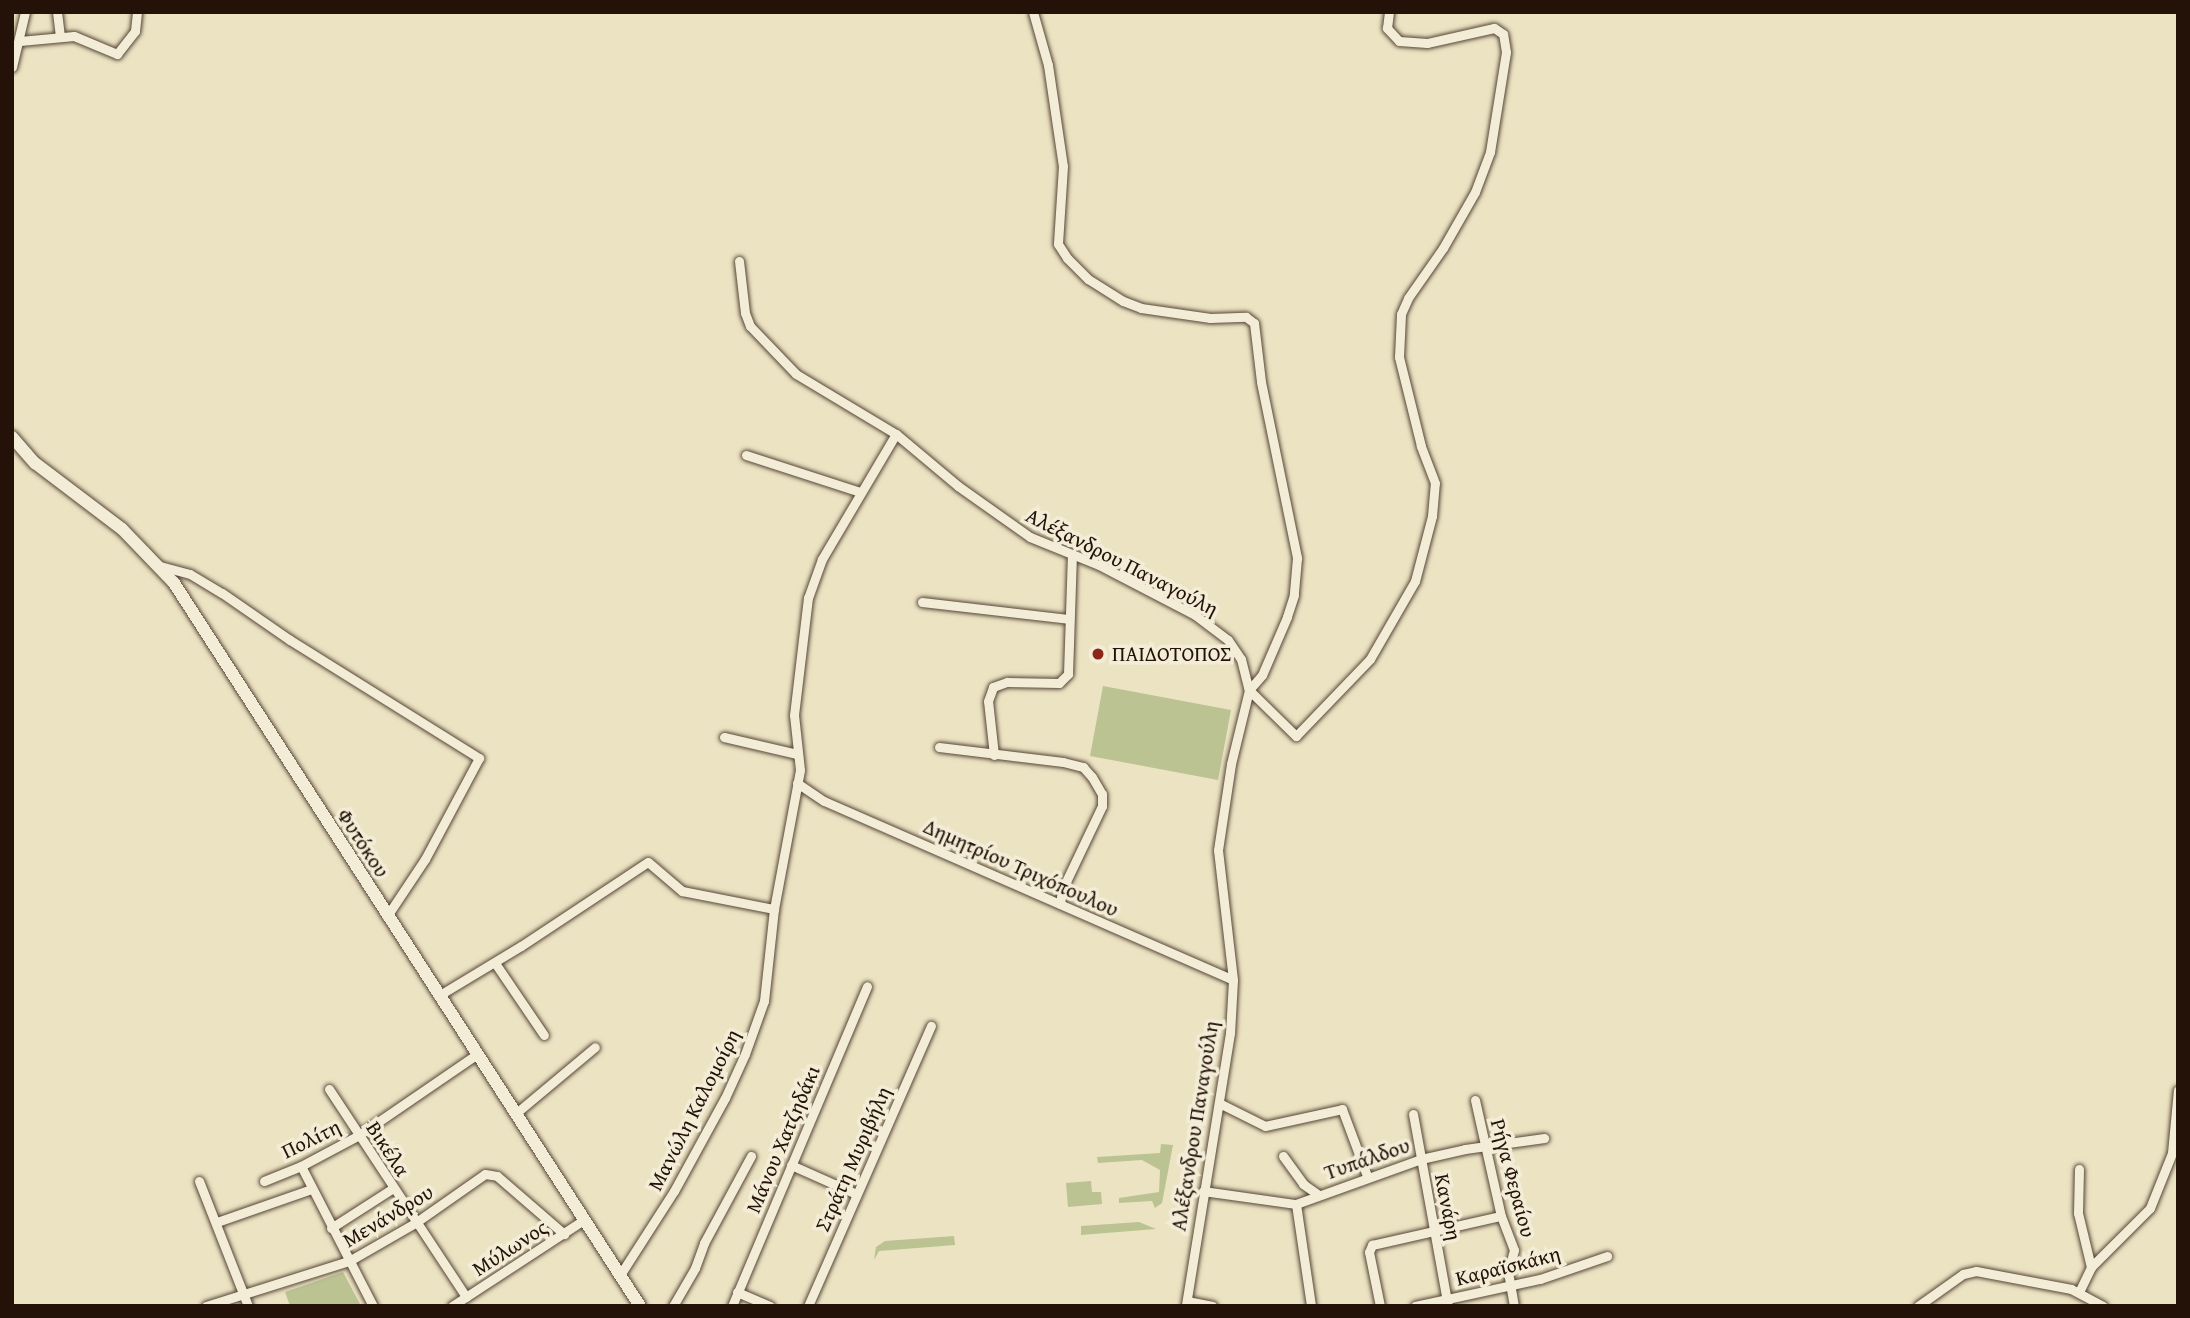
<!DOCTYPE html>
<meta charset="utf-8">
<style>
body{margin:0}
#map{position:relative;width:2190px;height:1318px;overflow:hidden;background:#ece3c3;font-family:"Gentium Book Plus",serif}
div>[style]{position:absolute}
.green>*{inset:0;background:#bbc392}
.roads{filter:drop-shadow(0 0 2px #564637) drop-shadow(0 0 2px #564637)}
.street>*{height:9px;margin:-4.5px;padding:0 4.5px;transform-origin:4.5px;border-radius:4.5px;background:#f3edd8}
.secondary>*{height:12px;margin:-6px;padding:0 6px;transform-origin:6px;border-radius:6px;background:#f3edd8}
.dots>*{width:19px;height:19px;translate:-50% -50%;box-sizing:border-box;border:4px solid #f3edd8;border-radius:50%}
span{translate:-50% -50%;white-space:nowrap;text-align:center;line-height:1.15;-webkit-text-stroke:7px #f3edd8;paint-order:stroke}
.street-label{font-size:21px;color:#241208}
.poi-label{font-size:21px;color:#241208}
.left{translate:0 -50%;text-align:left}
.frame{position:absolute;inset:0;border:14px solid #241208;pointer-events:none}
</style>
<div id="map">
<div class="green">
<div style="clip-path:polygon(1103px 686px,1231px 710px,1218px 780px,1090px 756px)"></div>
<div style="clip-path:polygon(1161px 1144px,1173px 1145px,1162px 1203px,1155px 1208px,1152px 1201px,1119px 1203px,1119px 1198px,1159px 1192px,1160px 1170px,1142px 1160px,1098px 1163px,1097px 1157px,1160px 1153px)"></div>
<div style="clip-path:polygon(1091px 1181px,1092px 1192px,1101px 1192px,1102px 1204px,1068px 1207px,1066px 1183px)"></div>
<div style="clip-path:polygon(1139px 1222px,1156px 1229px,1081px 1235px,1081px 1226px)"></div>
<div style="clip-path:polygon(954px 1236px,955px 1245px,879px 1251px,874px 1260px,876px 1247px,885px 1241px)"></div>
<div style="clip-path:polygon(343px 1272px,361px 1306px,290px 1306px,285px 1292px)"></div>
</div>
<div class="roads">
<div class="street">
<div style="left:57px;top:12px;width:23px;rotate:83deg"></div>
<div style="left:1033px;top:12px;width:55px;rotate:74.2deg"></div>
<div style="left:1048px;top:65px;width:102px;rotate:81.6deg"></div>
<div style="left:1063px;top:166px;width:78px;rotate:93.7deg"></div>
<div style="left:1058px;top:244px;width:17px;rotate:57deg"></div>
<div style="left:1067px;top:258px;width:30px;rotate:45deg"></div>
<div style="left:1088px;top:279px;width:41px;rotate:32.2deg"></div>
<div style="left:1123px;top:301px;width:19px;rotate:21deg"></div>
<div style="left:1141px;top:308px;width:70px;rotate:8.2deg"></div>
<div style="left:1210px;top:318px;width:36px;rotate:-2deg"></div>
<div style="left:1246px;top:317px;width:10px;rotate:37deg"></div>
<div style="left:1254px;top:323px;width:59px;rotate:83.2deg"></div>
<div style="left:1261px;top:382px;width:180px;rotate:78.4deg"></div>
<div style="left:1297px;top:558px;width:37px;rotate:95deg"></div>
<div style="left:1294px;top:595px;width:23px;rotate:108deg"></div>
<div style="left:1287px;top:617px;width:63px;rotate:113.3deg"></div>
<div style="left:1262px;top:675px;width:20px;rotate:131deg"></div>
<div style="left:1249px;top:690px;width:66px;rotate:44.4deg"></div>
<div style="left:1296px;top:736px;width:107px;rotate:-46.1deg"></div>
<div style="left:1370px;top:659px;width:90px;rotate:-60deg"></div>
<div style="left:1415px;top:581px;width:67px;rotate:-75.3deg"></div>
<div style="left:1432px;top:516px;width:33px;rotate:-85deg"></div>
<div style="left:1435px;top:483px;width:40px;rotate:-111deg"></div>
<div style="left:1421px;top:446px;width:92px;rotate:-103.9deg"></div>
<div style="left:1399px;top:357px;width:43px;rotate:-87.3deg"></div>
<div style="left:1401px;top:314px;width:17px;rotate:-66deg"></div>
<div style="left:1408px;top:298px;width:61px;rotate:-55deg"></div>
<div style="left:1443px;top:248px;width:64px;rotate:-60.3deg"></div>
<div style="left:1475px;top:192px;width:43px;rotate:-69.4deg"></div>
<div style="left:1490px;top:152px;width:101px;rotate:-80.9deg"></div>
<div style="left:1506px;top:52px;width:18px;rotate:-99deg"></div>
<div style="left:1503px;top:34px;width:11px;rotate:-146deg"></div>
<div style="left:1494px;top:28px;width:69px;rotate:167.4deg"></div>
<div style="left:1427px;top:43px;width:28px;rotate:-176deg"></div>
<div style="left:1399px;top:41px;width:18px;rotate:-133deg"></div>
<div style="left:1387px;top:28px;width:16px;rotate:-83deg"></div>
<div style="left:20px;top:41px;width:54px;rotate:-5.3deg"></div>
<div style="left:74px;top:36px;width:47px;rotate:22.7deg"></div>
<div style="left:117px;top:54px;width:29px;rotate:-52deg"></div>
<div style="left:135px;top:31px;width:19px;rotate:-84deg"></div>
<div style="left:12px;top:67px;width:57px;rotate:-76.7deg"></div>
<div style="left:739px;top:261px;width:52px;rotate:83.4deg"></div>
<div style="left:745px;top:313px;width:14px;rotate:69deg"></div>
<div style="left:750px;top:326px;width:66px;rotate:46.2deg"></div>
<div style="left:796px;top:374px;width:117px;rotate:31deg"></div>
<div style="left:896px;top:434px;width:81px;rotate:40deg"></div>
<div style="left:958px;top:486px;width:88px;rotate:35.3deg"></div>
<div style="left:1030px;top:537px;width:74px;rotate:22.1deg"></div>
<div style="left:1099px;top:565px;width:108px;rotate:27.5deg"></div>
<div style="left:1195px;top:615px;width:41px;rotate:37.1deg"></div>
<div style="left:1228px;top:640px;width:23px;rotate:56deg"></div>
<div style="left:1241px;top:659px;width:32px;rotate:76deg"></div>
<div style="left:1249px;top:690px;width:76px;rotate:103.7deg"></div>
<div style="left:1231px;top:764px;width:87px;rotate:98.6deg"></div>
<div style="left:1218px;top:850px;width:131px;rotate:83.4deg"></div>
<div style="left:1233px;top:980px;width:53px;rotate:93.2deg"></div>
<div style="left:1230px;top:1033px;width:277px;rotate:99.2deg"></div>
<div style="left:746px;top:455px;width:120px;rotate:18deg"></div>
<div style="left:160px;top:566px;width:31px;rotate:15deg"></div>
<div style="left:190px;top:574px;width:37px;rotate:31deg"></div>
<div style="left:222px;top:593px;width:83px;rotate:34.7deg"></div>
<div style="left:290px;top:640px;width:223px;rotate:32deg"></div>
<div style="left:479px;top:758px;width:115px;rotate:118.1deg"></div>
<div style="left:425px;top:859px;width:69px;rotate:123.7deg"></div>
<div style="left:922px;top:602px;width:147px;rotate:6.6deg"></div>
<div style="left:724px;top:737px;width:75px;rotate:13.1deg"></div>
<div style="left:939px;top:747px;width:125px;rotate:6.9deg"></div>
<div style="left:1063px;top:762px;width:21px;rotate:14deg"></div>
<div style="left:1083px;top:767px;width:13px;rotate:48deg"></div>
<div style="left:1092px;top:777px;width:20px;rotate:60deg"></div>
<div style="left:1102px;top:794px;width:12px;rotate:90deg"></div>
<div style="left:1102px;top:806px;width:93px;rotate:115.5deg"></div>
<div style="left:1062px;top:890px;width:14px;rotate:98deg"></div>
<div style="left:994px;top:755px;width:54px;rotate:-96.3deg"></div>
<div style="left:988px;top:701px;width:15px;rotate:-70deg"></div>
<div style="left:993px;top:687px;width:15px;rotate:-20deg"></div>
<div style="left:1007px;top:682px;width:52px;rotate:1.1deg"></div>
<div style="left:1059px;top:683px;width:13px;rotate:-45deg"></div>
<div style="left:1068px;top:674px;width:120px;rotate:-88.1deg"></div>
<div style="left:797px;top:783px;width:32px;rotate:34deg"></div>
<div style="left:824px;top:801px;width:446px;rotate:23.6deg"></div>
<div style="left:495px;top:963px;width:87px;rotate:55.8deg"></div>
<div style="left:438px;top:996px;width:97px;rotate:-31.1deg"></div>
<div style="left:521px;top:946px;width:152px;rotate:-33.5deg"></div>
<div style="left:648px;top:862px;width:45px;rotate:40.5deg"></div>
<div style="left:682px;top:891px;width:94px;rotate:11.1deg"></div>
<div style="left:329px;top:1089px;width:249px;rotate:56.6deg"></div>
<div style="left:1475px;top:1100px;width:119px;rotate:77.4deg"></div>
<div style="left:1501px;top:1216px;width:36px;rotate:69deg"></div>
<div style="left:1514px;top:1250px;width:23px;rotate:105deg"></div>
<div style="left:1508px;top:1272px;width:35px;rotate:80deg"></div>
<div style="left:1219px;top:1103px;width:51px;rotate:26.6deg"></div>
<div style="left:1265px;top:1126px;width:79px;rotate:-12.4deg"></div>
<div style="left:1342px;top:1109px;width:72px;rotate:69.5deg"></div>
<div style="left:515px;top:1114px;width:104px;rotate:-39.9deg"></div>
<div style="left:1413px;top:1114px;width:195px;rotate:79.7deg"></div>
<div style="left:1283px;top:1156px;width:34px;rotate:54deg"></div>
<div style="left:1303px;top:1184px;width:19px;rotate:35deg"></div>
<div style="left:791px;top:1165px;width:71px;rotate:24deg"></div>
<div style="left:301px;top:1166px;width:157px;rotate:62.8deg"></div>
<div style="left:2079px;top:1169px;width:44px;rotate:91.3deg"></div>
<div style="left:2078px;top:1213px;width:56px;rotate:76.5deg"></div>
<div style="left:199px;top:1181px;width:134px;rotate:68.6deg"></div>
<div style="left:264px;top:1181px;width:40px;rotate:-22deg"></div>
<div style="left:301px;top:1166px;width:66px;rotate:-28.1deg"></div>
<div style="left:359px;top:1135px;width:142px;rotate:-34.4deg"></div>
<div style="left:1203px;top:1191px;width:94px;rotate:8deg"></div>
<div style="left:1296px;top:1204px;width:133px;rotate:-19.8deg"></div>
<div style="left:1421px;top:1159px;width:45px;rotate:-12.8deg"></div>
<div style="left:1465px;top:1149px;width:80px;rotate:-7.9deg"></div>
<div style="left:1296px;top:1204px;width:103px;rotate:81.6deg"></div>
<div style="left:217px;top:1222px;width:100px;rotate:-19.3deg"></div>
<div style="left:331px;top:1228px;width:74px;rotate:-32.8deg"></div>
<div style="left:620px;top:1275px;width:100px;rotate:-57.3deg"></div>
<div style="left:674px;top:1191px;width:106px;rotate:-61.3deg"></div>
<div style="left:725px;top:1098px;width:48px;rotate:-65.6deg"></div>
<div style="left:745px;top:1054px;width:56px;rotate:-70.3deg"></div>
<div style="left:764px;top:1001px;width:93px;rotate:-83.8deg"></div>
<div style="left:774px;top:909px;width:141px;rotate:-79.4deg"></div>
<div style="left:800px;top:770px;width:55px;rotate:-96.2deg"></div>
<div style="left:794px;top:715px;width:118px;rotate:-83.2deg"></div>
<div style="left:808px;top:598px;width:41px;rotate:-70.3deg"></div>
<div style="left:822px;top:559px;width:145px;rotate:-59.4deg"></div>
<div style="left:737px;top:1292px;width:36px;rotate:23deg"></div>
<div style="left:2079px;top:1292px;width:28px;rotate:-64deg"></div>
<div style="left:2091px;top:1267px;width:83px;rotate:-45deg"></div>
<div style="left:2150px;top:1208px;width:59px;rotate:-68.2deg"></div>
<div style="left:2172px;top:1153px;width:63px;rotate:-84.6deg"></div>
<div style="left:1187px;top:1301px;width:26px;rotate:11deg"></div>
<div style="left:206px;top:1306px;width:150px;rotate:-17.5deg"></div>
<div style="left:349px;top:1261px;width:76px;rotate:-29.9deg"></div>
<div style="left:415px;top:1223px;width:85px;rotate:-35deg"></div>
<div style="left:485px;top:1174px;width:12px;rotate:9deg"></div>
<div style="left:497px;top:1176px;width:89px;rotate:40.9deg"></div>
<div style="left:452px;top:1306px;width:159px;rotate:-33.2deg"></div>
<div style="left:673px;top:1306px;width:44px;rotate:-59.9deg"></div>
<div style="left:695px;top:1268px;width:27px;rotate:-70deg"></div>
<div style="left:704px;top:1243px;width:99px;rotate:-61.6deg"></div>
<div style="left:732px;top:1306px;width:347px;rotate:-67.1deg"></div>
<div style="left:808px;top:1306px;width:306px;rotate:-66.3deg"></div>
<div style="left:1380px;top:1306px;width:55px;rotate:-101.5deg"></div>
<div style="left:1369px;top:1252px;width:8px;rotate:-67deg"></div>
<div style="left:1372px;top:1245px;width:132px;rotate:-12.7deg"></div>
<div style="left:1415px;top:1306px;width:128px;rotate:-12.2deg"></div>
<div style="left:1540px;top:1279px;width:71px;rotate:-18.9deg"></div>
<div style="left:1918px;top:1306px;width:55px;rotate:-35.4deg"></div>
<div style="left:1963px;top:1274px;width:13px;rotate:-13deg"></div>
<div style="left:1976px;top:1271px;width:97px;rotate:10.7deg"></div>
<div style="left:2071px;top:1289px;width:36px;rotate:28deg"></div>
</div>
<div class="secondary">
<div style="left:12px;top:437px;width:35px;rotate:49deg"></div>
<div style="left:35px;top:463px;width:109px;rotate:37.2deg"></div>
<div style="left:122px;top:529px;width:75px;rotate:46.1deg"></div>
<div style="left:174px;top:583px;width:860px;rotate:57.2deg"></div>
</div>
</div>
<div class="dots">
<div style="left:1098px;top:654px;background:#8f2418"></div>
</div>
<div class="street-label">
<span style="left:1122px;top:562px;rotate:27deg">Αλέξανδρου Παναγούλη</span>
<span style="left:363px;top:843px;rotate:57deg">Φυτόκου</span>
<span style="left:1021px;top:868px;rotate:24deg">Δημητρίου Τριχόπουλου</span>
<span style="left:694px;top:1110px;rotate:-63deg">Μανώλη Καλομοίρη</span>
<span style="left:1195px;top:1126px;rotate:-81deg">Αλέξανδρου Παναγούλη</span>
<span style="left:311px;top:1139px;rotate:-26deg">Πολίτη</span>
<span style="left:783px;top:1139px;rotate:-67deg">Μάνου Χατζηδάκι</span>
<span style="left:388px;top:1149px;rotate:57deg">Βικέλα</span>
<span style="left:853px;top:1159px;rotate:-66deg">Στράτη Μυριβήλη</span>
<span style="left:1367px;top:1159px;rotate:-19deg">Τυπάλδου</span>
<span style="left:1513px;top:1178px;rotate:75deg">Ρήγα Φεραίου</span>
<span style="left:1448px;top:1207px;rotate:79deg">Κανάρη</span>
<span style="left:388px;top:1216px;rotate:-31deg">Μενάνδρου</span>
<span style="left:510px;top:1248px;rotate:-33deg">Μύλωνος</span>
<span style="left:1508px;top:1266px;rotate:-14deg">Καραϊσκάκη</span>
</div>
<div class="poi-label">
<span class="left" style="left:1112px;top:654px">ΠΑΙΔΟΤΟΠΟΣ</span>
</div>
<div class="frame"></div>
</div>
